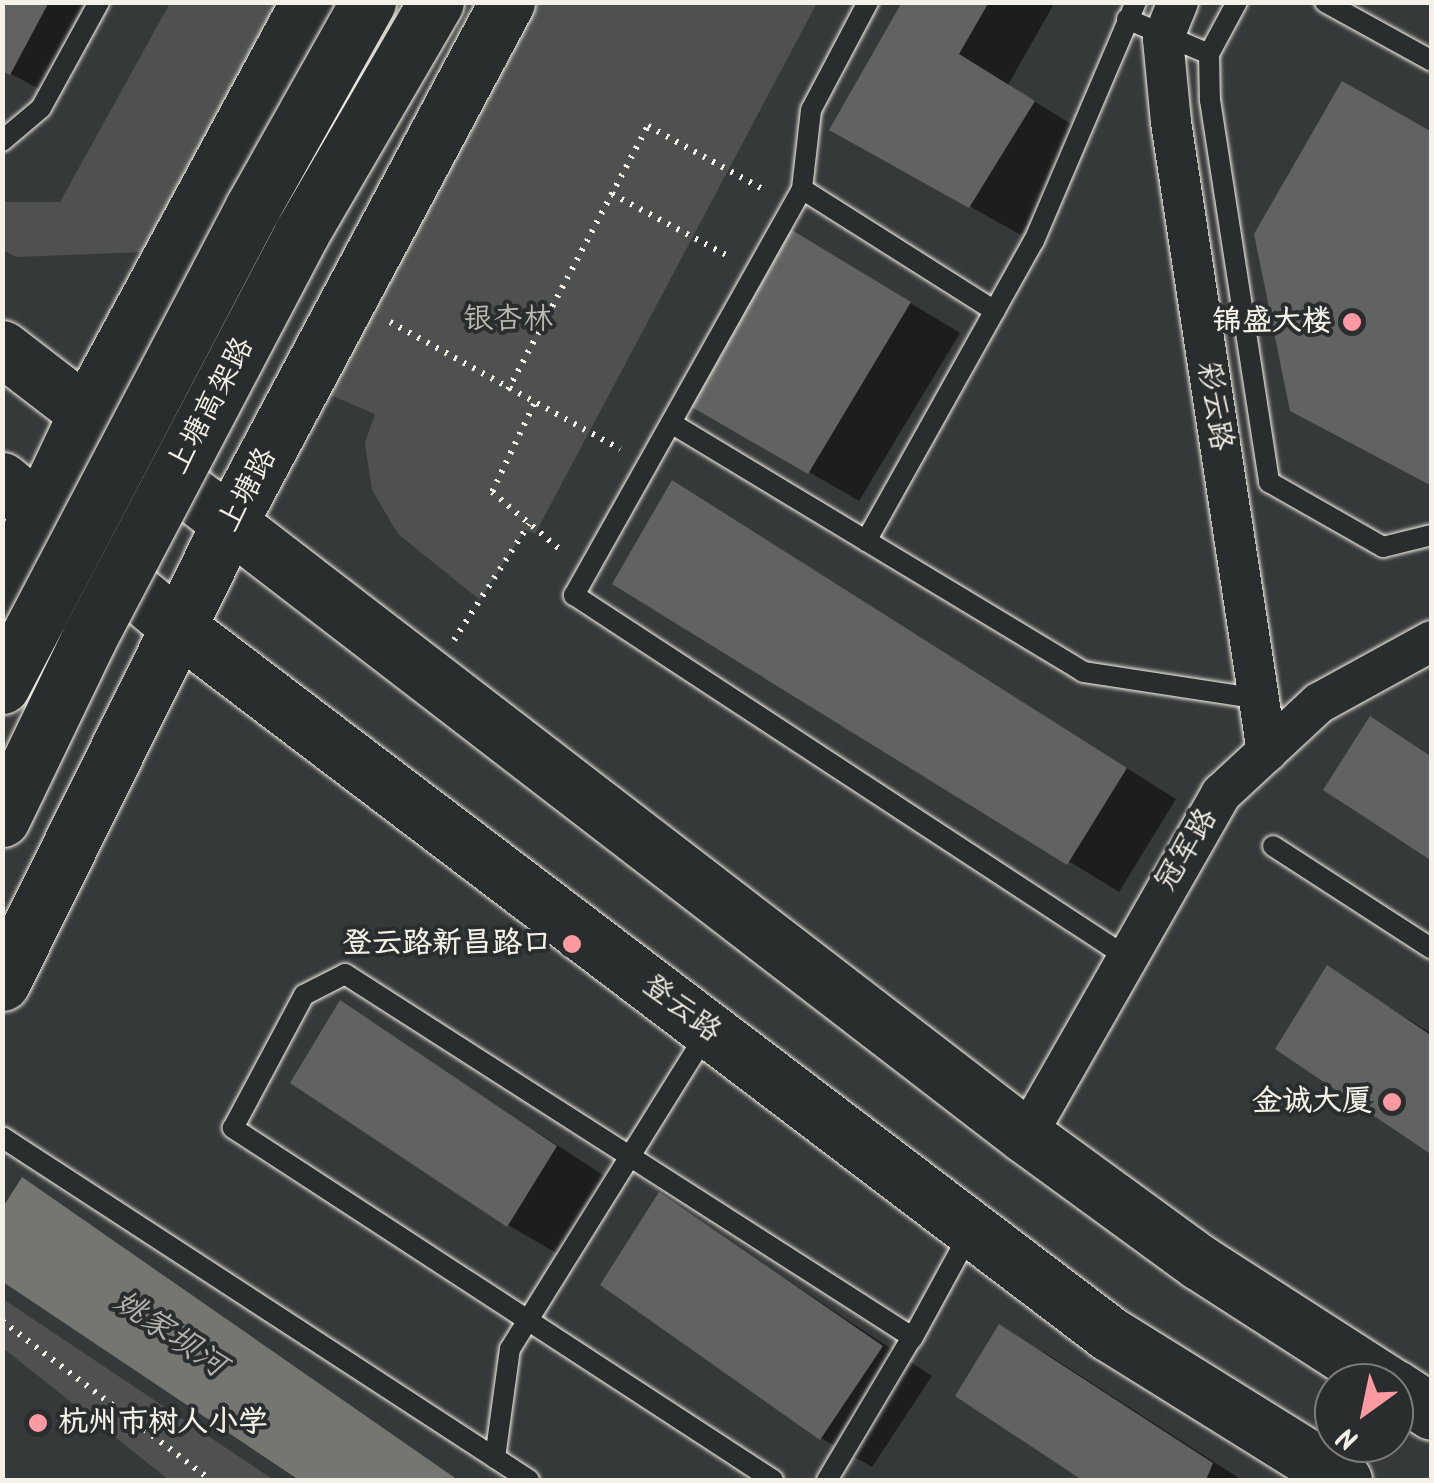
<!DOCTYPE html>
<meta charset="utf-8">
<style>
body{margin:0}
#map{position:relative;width:1434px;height:1483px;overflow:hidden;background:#363939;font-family:Kalam,"LXGW WenKai TC",sans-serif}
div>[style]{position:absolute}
.green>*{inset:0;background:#4e514f}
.water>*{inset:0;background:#757572}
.shadow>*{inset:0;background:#0007}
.building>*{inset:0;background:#616362}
.path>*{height:6px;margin-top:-3px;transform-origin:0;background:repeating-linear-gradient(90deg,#f4f1e8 0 2.5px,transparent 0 10.5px)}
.roads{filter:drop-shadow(0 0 2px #f4f1e8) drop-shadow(0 0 2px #f4f1e8)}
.service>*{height:20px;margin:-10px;padding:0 10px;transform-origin:10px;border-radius:10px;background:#2a2d2e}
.minor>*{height:40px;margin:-20px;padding:0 20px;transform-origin:20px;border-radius:20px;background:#2a2d2e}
.primary>*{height:55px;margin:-27.5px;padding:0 27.5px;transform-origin:27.5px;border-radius:27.5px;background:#2a2d2e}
.bridges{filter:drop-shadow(0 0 2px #f4f1e8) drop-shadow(0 0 2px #f4f1e8)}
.trunk-bridge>*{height:55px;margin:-27.5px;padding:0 27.5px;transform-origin:27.5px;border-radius:27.5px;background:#2a2d2e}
.dots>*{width:28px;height:28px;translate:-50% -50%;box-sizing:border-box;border:5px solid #2a2d2e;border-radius:50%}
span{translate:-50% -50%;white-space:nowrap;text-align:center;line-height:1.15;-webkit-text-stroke:8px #2a2d2e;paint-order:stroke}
.park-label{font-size:30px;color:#bab9b2}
.poi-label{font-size:30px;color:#f4f1e8;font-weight:700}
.right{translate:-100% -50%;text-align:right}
.left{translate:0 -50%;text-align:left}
.street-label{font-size:30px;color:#f4f1e8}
.water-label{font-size:32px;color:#b4b3ad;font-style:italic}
.frame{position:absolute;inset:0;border:5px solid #f4f1e8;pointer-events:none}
.north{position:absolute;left:1314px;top:1363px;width:100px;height:100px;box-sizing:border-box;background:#2a2d2e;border:2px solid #7b7b78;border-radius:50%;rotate:213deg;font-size:28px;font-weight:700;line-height:40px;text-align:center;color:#f4f1e8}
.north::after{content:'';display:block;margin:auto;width:35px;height:45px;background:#ff9aa2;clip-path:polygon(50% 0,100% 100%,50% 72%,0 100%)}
</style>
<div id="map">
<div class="green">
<div style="clip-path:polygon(170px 3px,278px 3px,145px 252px,16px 257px,3px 250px,3px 202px,60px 202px)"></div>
<div style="clip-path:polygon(538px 3px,817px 3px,535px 534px,525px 530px,480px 600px,398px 534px,372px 490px,365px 443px,375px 414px,328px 394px)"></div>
<div style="clip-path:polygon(2px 1299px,3px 1299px,274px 1480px,169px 1480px,3px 1348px)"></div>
</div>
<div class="water">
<div style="clip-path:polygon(22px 1177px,458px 1480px,299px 1480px,3px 1282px,3px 1207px)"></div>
</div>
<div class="shadow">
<div style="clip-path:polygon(2px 2px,86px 2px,39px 89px,2px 69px)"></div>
<div style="clip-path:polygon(903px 2px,1055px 2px,1008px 85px,1084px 132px,1021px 235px,882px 158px)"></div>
<div style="clip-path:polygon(841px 261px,960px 333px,859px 501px,694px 405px)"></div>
<div style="clip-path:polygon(673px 483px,1176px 799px,1119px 892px,616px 583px)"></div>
<div style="clip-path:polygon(1328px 969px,1432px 1034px,1432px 1152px)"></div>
<div style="clip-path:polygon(341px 1004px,606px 1177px,558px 1254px,508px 1225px)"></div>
<div style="clip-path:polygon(659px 1195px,932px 1376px,872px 1467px,821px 1438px)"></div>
<div style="clip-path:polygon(1000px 1327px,1050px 1356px,1242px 1480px,1086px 1480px,958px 1395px)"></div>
</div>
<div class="building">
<div style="clip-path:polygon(2px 2px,49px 2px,10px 75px,2px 71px)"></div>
<div style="clip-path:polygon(902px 2px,989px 2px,959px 54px,1035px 101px,969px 208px,829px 130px)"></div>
<div style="clip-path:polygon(1342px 81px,1432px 132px,1432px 486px,1290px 411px,1254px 234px)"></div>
<div style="clip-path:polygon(790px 229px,911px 302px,808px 474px,690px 406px)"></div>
<div style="clip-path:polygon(672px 480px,1127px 768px,1067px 865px,612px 584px)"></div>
<div style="clip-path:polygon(1370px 716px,1432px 757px,1432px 861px,1323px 790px)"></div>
<div style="clip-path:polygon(1327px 965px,1432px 1036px,1432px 1155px,1275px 1049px)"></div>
<div style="clip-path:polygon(340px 1000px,557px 1146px,507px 1227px,290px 1083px)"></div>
<div style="clip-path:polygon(659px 1192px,883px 1346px,820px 1440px,600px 1285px)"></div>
<div style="clip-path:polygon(999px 1324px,1213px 1463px,1206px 1480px,1082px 1480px,955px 1396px)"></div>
</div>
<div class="path">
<div style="left:612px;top:194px;width:134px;rotate:28.1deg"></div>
<div style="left:390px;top:322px;width:263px;rotate:28.9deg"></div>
<div style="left:508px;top:390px;width:299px;rotate:-62.1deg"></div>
<div style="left:648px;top:126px;width:135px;rotate:28.8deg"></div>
<div style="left:534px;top:404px;width:98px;rotate:115.5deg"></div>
<div style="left:492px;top:492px;width:93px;rotate:40.2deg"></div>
<div style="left:454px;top:640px;width:138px;rotate:-57.1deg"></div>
<div style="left:2px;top:1321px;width:263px;rotate:37.3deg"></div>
</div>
<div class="roads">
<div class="service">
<div style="left:868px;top:2px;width:122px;rotate:117.8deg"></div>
<div style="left:811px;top:110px;width:80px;rotate:96.5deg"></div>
<div style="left:802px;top:189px;width:466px;rotate:119.3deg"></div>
<div style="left:574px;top:595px;width:659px;rotate:33.23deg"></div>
<div style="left:1325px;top:2px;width:122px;rotate:28.9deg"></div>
<div style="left:1127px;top:19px;width:89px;rotate:23.1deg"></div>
<div style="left:1209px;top:54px;width:59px;rotate:-61.7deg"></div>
<div style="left:1209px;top:54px;width:46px;rotate:88.8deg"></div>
<div style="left:1210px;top:100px;width:387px;rotate:81.2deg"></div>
<div style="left:1269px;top:482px;width:131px;rotate:29.7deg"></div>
<div style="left:1383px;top:547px;width:50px;rotate:-13.8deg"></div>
<div style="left:2px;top:141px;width:51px;rotate:-40.2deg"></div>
<div style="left:41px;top:108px;width:121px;rotate:-61.3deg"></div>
<div style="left:802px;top:189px;width:228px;rotate:32.3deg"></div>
<div style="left:671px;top:423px;width:481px;rotate:31.1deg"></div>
<div style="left:1083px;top:672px;width:178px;rotate:8.7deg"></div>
<div style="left:866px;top:541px;width:344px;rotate:-60.8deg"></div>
<div style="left:1034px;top:241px;width:260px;rotate:-66.9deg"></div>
<div style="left:1273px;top:846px;width:189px;rotate:32.9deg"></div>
<div style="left:2px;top:1137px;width:629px;rotate:33.06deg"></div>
<div style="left:912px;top:1339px;width:123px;rotate:-61.4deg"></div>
<div style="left:495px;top:1458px;width:110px;rotate:-82.2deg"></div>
<div style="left:510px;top:1349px;width:372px;rotate:-58.1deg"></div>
<div style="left:773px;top:1480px;width:645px;rotate:-146.9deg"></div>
<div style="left:233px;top:1128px;width:151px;rotate:-61.9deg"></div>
<div style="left:304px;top:995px;width:46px;rotate:-27.1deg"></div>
<div style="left:345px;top:974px;width:673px;rotate:32.63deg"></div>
<div style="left:912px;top:1337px;width:166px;rotate:120.7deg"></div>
</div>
<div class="minor">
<div style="left:1178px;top:2px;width:40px;rotate:112deg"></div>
<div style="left:1163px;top:39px;width:83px;rotate:84.5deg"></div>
<div style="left:1171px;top:122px;width:637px;rotate:81.34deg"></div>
<div style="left:1026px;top:1136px;width:394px;rotate:-60.3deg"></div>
<div style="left:1221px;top:794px;width:134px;rotate:-42.9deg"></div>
<div style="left:1319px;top:703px;width:129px;rotate:-28.8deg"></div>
</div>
<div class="primary">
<div style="left:2px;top:348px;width:1292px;rotate:37.58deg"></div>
<div style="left:1026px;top:1136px;width:214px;rotate:36.1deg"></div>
<div style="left:1199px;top:1262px;width:224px;rotate:32.8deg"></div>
<div style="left:2px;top:480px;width:229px;rotate:39.9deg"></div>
<div style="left:178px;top:627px;width:1168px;rotate:37.2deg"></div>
<div style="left:1108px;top:1333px;width:278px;rotate:31.9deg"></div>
<div style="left:2px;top:591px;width:197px;rotate:-64.7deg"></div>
<div style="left:86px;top:413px;width:467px;rotate:-61.6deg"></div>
<div style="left:2px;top:983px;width:517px;rotate:-63.68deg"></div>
<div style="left:231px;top:520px;width:587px;rotate:-61.95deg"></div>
<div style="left:1394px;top:1387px;width:45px;rotate:33.3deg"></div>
</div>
</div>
<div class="bridges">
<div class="trunk-bridge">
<div style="left:2px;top:686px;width:541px;rotate:-62.35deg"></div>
<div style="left:253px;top:207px;width:235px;rotate:-60.7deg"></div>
<div style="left:2px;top:819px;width:201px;rotate:-64.3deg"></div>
<div style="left:89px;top:638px;width:456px;rotate:-62.3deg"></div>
<div style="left:301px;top:234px;width:268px;rotate:-59.8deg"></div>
</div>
</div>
<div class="dots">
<div style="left:1352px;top:322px;background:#ff9aa2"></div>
<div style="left:572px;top:944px;background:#ff9aa2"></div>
<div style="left:1392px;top:1102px;background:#ff9aa2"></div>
<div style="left:38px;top:1423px;background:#ff9aa2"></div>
</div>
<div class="park-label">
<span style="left:508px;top:320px">银杏林</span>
</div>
<div class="poi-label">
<span class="right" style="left:1332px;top:322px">锦盛大楼</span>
<span class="right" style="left:552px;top:944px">登云路新昌路口</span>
<span class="right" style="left:1372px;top:1102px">金诚大厦</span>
<span class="left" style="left:58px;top:1423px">杭州市树人小学</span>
</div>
<div class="street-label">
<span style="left:211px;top:406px;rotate:-62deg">上塘高架路</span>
<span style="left:1214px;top:406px;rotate:81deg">彩云路</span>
<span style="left:248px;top:490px;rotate:-62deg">上塘路</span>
<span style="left:1187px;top:850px;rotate:-59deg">冠军路</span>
<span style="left:681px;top:1009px;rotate:37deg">登云路</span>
</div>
<div class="water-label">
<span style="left:169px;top:1335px;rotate:34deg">姚家坝河</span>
</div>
<div class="frame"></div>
<div class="north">N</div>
</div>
